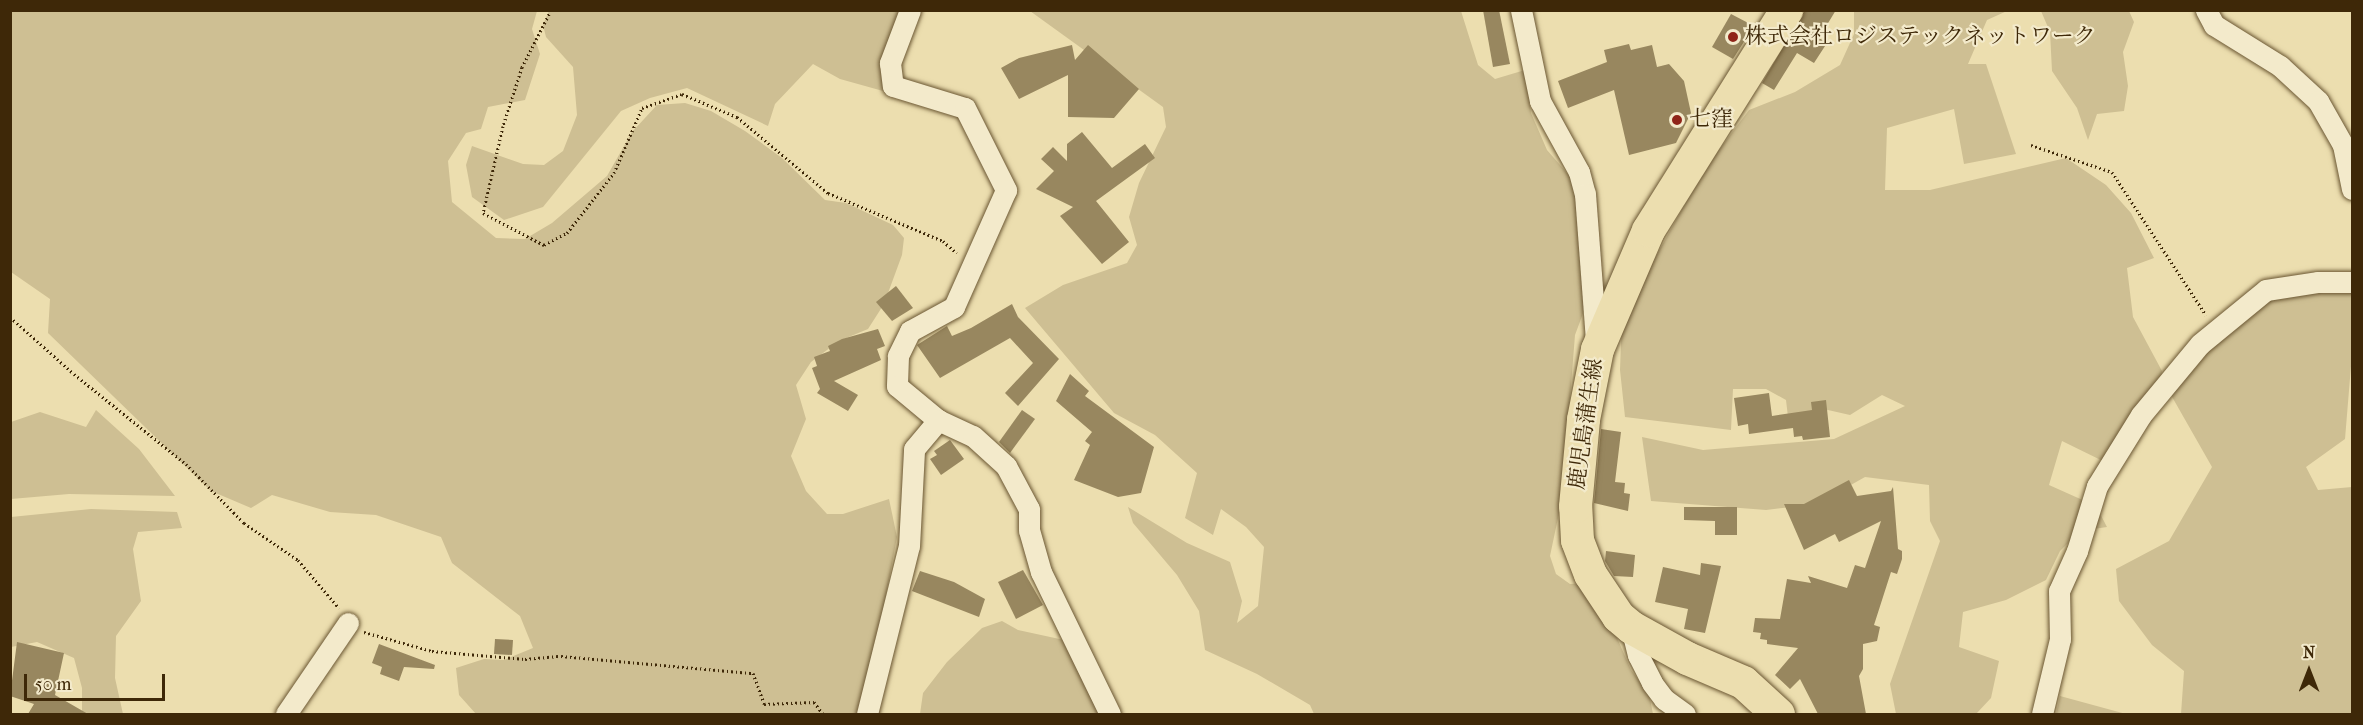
<!DOCTYPE html>
<meta charset="utf-8">
<style>
body{margin:0}
#map{position:relative;width:2363px;height:725px;overflow:hidden;background:#ecdeaf;font-family:"IM FELL French Canon","Noto Serif JP",serif}
div>[style]{position:absolute}
.green>*{inset:0;background:#cebf93}
.building>*{inset:0;background:#98875f}
.path>*{height:3px;margin-top:-1.5px;transform-origin:0;background:repeating-linear-gradient(90deg,#3e2808 0 1.5px,transparent 0 4.5px)}
.roads{filter:drop-shadow(0 0 2px #6a5632) drop-shadow(0 0 2px #6a5632)}
.street>*{height:21px;margin:-10.5px;padding:0 10.5px;transform-origin:10.5px;border-radius:10.5px;background:#f3eacb}
.primary>*{height:33px;margin:-16.5px;padding:0 16.5px;transform-origin:16.5px;border-radius:16.5px;background:#ecdeaf}
.dots>*{width:16px;height:16px;translate:-50% -50%;box-sizing:border-box;border:3px solid #f3eacb;border-radius:50%}
span{translate:-50% -50%;white-space:nowrap;text-align:center;line-height:1.15;-webkit-text-stroke:4.5px #f3eacb;paint-order:stroke}
.poi-label{font-size:22px;color:#3e2808}
.left{translate:0 -50%;text-align:left}
.street-label{font-size:22px;color:#3e2808}
.frame{position:absolute;inset:0;border:12px solid #3e2808;pointer-events:none}
.north{position:absolute;left:2279px;top:641px;width:60px;height:60px;-webkit-text-stroke:4px #f3eacb;paint-order:stroke;rotate:0deg;font-size:16px;font-weight:700;line-height:24px;text-align:center;color:#3e2808}
.north::after{content:'';display:block;margin:auto;width:21px;height:27px;background:#3e2808;clip-path:polygon(50% 0,100% 100%,50% 72%,0 100%)}
.scale{position:absolute;left:24px;top:674px;width:141px;height:27px;box-sizing:border-box;border:3px solid #3e2808;border-top:0;padding-left:8px;font-size:18px;line-height:21px;white-space:nowrap;color:#3e2808;-webkit-text-stroke:4px #f3eacb;paint-order:stroke}
</style>
<div id="map">
<div class="green">
<div style="clip-path:polygon(10px 11px,537px 11px,532px 29px,540px 54px,525px 100px,488px 107px,481px 129px,466px 133px,448px 161px,452px 202px,496px 238px,525px 239px,552px 223px,607px 176px,632px 132px,657px 105px,685px 103px,711px 111px,745px 131px,782px 158px,825px 200px,846px 203px,893px 225px,904px 238px,902px 255px,884px 304px,868px 329px,839px 341px,811px 362px,796px 385px,806px 419px,791px 456px,806px 491px,827px 514px,843px 514px,889px 499px,897px 537px,873px 665px,857px 714px,476px 714px,459px 695px,456px 668px,484px 659px,504px 660px,533px 648px,520px 616px,452px 563px,441px 537px,376px 515px,330px 512px,272px 495px,251px 508px,211px 491px,48px 333px,50px 299px,11px 272px)"></div>
<div style="clip-path:polygon(549px 11px,916px 11px,883px 91px,840px 79px,813px 64px,775px 104px,768px 126px,687px 88px,650px 98px,621px 111px,543px 207px,504px 220px,472px 197px,466px 165px,472px 146px,523px 164px,544px 165px,563px 151px,577px 115px,573px 67px,546px 37px,543px 25px)"></div>
<div style="clip-path:polygon(1030px 11px,1461px 11px,1478px 65px,1495px 79px,1525px 70px,1531px 113px,1547px 150px,1573px 180px,1588px 300px,1575px 335px,1562px 499px,1550px 556px,1556px 574px,1570px 584px,1583px 583px,1611px 624px,1631px 670px,1649px 694px,1653px 714px,1314px 714px,1310px 705px,1257px 674px,1205px 650px,1199px 611px,1177px 575px,1133px 523px,1128px 507px,1187px 543px,1230px 562px,1242px 601px,1237px 623px,1258px 606px,1264px 547px,1246px 527px,1221px 509px,1213px 535px,1185px 518px,1197px 473px,1155px 435px,1114px 413px,1025px 308px,1063px 285px,1127px 263px,1137px 245px,1129px 217px,1139px 183px,1166px 127px,1163px 107px)"></div>
<div style="clip-path:polygon(1854px 11px,2007px 11px,1987px 20px,1968px 64px,1986px 64px,2016px 154px,1964px 164px,1954px 109px,1887px 128px,1885px 190px,1930px 190px,2066px 158px,2106px 185px,2131px 213px,2154px 258px,2127px 268px,2133px 317px,2162px 371px,2156px 411px,2113px 466px,2062px 441px,2049px 485px,2096px 506px,2107px 527px,2080px 531px,2060px 551px,2046px 580px,2006px 600px,1963px 612px,1959px 647px,1999px 661px,1991px 698px,1976px 714px,1896px 714px,1890px 684px,1940px 541px,1930px 521px,1929px 485px,1865px 477px,1817px 504px,1766px 510px,1651px 501px,1642px 437px,1703px 450px,1834px 439px,1905px 406px,1882px 395px,1850px 415px,1828px 410px,1788px 417px,1786px 400px,1766px 389px,1733px 389px,1731px 430px,1625px 417px,1620px 370px,1622px 317px,1704px 170px,1749px 110px,1795px 92px,1840px 65px,1854px 34px)"></div>
<div style="clip-path:polygon(2041px 11px,2129px 11px,2134px 22px,2123px 52px,2128px 86px,2124px 111px,2097px 114px,2088px 140px,2077px 108px,2052px 71px,2050px 32px)"></div>
<div style="clip-path:polygon(2352px 276px,2352px 354px,2345px 439px,2306px 467px,2318px 490px,2352px 487px,2352px 714px,2181px 714px,2184px 671px,2152px 645px,2119px 601px,2116px 569px,2169px 541px,2212px 467px,2171px 395px,2223px 332px,2265px 299px)"></div>
<div style="clip-path:polygon(96px 410px,139px 449px,175px 496px,69px 494px,11px 499px,11px 422px,40px 412px,86px 427px)"></div>
<div style="clip-path:polygon(91px 509px,177px 512px,182px 528px,138px 532px,133px 549px,141px 601px,116px 636px,115px 678px,123px 714px,82px 714px,82px 688px,74px 658px,37px 642px,11px 647px,11px 517px)"></div>
<div style="clip-path:polygon(1002px 621px,1018px 630px,1064px 640px,1101px 714px,920px 714px,923px 693px,947px 662px,982px 628px)"></div>
<div style="clip-path:polygon(2060px 696px,2126px 714px,2056px 714px)"></div>
</div>
<div class="building">
<div style="clip-path:polygon(1483px 10px,1499px 10px,1510px 64px,1493px 67px)"></div>
<div style="clip-path:polygon(1805px 10px,1836px 10px,1819px 38px,1827px 43px,1814px 63px,1797px 53px,1774px 90px,1762px 83px)"></div>
<div style="clip-path:polygon(1731px 14px,1754px 26px,1733px 59px,1712px 47px)"></div>
<div style="clip-path:polygon(1629px 44px,1631px 50px,1652px 45px,1657px 67px,1669px 64px,1684px 81px,1691px 113px,1676px 143px,1629px 155px,1614px 90px,1568px 108px,1558px 81px,1607px 62px,1604px 50px)"></div>
<div style="clip-path:polygon(1072px 45px,1075px 60px,1088px 45px,1139px 89px,1114px 118px,1068px 117px,1068px 75px,1019px 99px,1001px 68px,1019px 58px)"></div>
<div style="clip-path:polygon(1082px 132px,1112px 168px,1145px 144px,1155px 158px,1096px 201px,1129px 242px,1102px 264px,1060px 216px,1073px 207px,1036px 189px,1054px 171px,1041px 159px,1053px 147px,1067px 161px,1067px 144px)"></div>
<div style="clip-path:polygon(896px 286px,913px 308px,892px 321px,876px 302px)"></div>
<div style="clip-path:polygon(1012px 304px,1018px 317px,1059px 359px,1018px 406px,1005px 393px,1033px 363px,1010px 338px,940px 378px,917px 345px,947px 326px,952px 336px,971px 328px)"></div>
<div style="clip-path:polygon(878px 329px,885px 346px,877px 349px,881px 360px,834px 381px,858px 395px,848px 411px,817px 393px,820px 389px,812px 368px,817px 366px,814px 357px,830px 351px,828px 346px,842px 339px)"></div>
<div style="clip-path:polygon(1070px 374px,1089px 391px,1085px 396px,1154px 447px,1141px 493px,1118px 497px,1074px 480px,1090px 445px,1085px 441px,1092px 432px,1056px 401px)"></div>
<div style="clip-path:polygon(1769px 393px,1772px 416px,1812px 410px,1811px 402px,1826px 400px,1830px 437px,1803px 440px,1802px 436px,1794px 437px,1793px 428px,1749px 434px,1748px 424px,1738px 426px,1734px 398px)"></div>
<div style="clip-path:polygon(1022px 410px,1035px 419px,1010px 453px,999px 442px)"></div>
<div style="clip-path:polygon(1601px 429px,1621px 432px,1615px 482px,1625px 483px,1624px 493px,1630px 494px,1628px 511px,1594px 503px)"></div>
<div style="clip-path:polygon(950px 440px,964px 459px,941px 475px,930px 459px,937px 455px,934px 451px)"></div>
<div style="clip-path:polygon(1849px 480px,1857px 496px,1891px 491px,1893px 487px,1898px 549px,1902px 551px,1902px 559px,1897px 574px,1891px 572px,1874px 625px,1880px 627px,1877px 641px,1863px 644px,1863px 669px,1859px 676px,1866px 714px,1818px 714px,1800px 679px,1790px 689px,1775px 675px,1798px 648px,1767px 644px,1767px 640px,1760px 639px,1761px 633px,1753px 632px,1755px 618px,1780px 619px,1787px 579px,1811px 583px,1808px 576px,1847px 588px,1855px 565px,1865px 568px,1881px 521px,1839px 542px,1835px 534px,1804px 550px,1784px 504px,1804px 504px)"></div>
<div style="clip-path:polygon(1684px 507px,1737px 507px,1737px 535px,1715px 535px,1715px 521px,1684px 520px)"></div>
<div style="clip-path:polygon(1606px 551px,1635px 555px,1633px 577px,1614px 576px,1605px 561px)"></div>
<div style="clip-path:polygon(1701px 563px,1721px 566px,1705px 633px,1684px 629px,1688px 609px,1655px 602px,1663px 567px,1700px 575px)"></div>
<div style="clip-path:polygon(1023px 570px,1043px 605px,1016px 619px,998px 582px)"></div>
<div style="clip-path:polygon(920px 571px,954px 582px,985px 599px,979px 617px,912px 591px)"></div>
<div style="clip-path:polygon(495px 639px,513px 640px,512px 655px,494px 654px)"></div>
<div style="clip-path:polygon(17px 642px,64px 653px,55px 695px,88px 714px,28px 714px,34px 704px,10px 696px)"></div>
<div style="clip-path:polygon(379px 644px,435px 665px,434px 669px,404px 667px,399px 681px,380px 674px,382px 667px,372px 663px)"></div>
</div>
<div class="path">
<div style="left:551px;top:10px;width:64px;rotate:117deg"></div>
<div style="left:522px;top:67px;width:62px;rotate:107.9deg"></div>
<div style="left:503px;top:126px;width:89px;rotate:102.9deg"></div>
<div style="left:483px;top:213px;width:69px;rotate:27.7deg"></div>
<div style="left:544px;top:245px;width:26px;rotate:-28deg"></div>
<div style="left:567px;top:233px;width:76px;rotate:-51.9deg"></div>
<div style="left:614px;top:173px;width:71px;rotate:-66.7deg"></div>
<div style="left:642px;top:108px;width:42px;rotate:-19.3deg"></div>
<div style="left:682px;top:94px;width:60px;rotate:22.7deg"></div>
<div style="left:737px;top:117px;width:119px;rotate:39.9deg"></div>
<div style="left:828px;top:193px;width:125px;rotate:22.7deg"></div>
<div style="left:943px;top:241px;width:18px;rotate:41deg"></div>
<div style="left:2031px;top:145px;width:85px;rotate:18.4deg"></div>
<div style="left:2112px;top:172px;width:171px;rotate:56.7deg"></div>
<div style="left:10px;top:317px;width:86px;rotate:41.7deg"></div>
<div style="left:74px;top:374px;width:144px;rotate:38.8deg"></div>
<div style="left:186px;top:464px;width:83px;rotate:45.5deg"></div>
<div style="left:244px;top:523px;width:65px;rotate:34.4deg"></div>
<div style="left:298px;top:560px;width:63px;rotate:49.5deg"></div>
<div style="left:364px;top:632px;width:71px;rotate:15.6deg"></div>
<div style="left:432px;top:651px;width:93px;rotate:4.9deg"></div>
<div style="left:525px;top:659px;width:36px;rotate:-5deg"></div>
<div style="left:561px;top:656px;width:193px;rotate:5.1deg"></div>
<div style="left:753px;top:673px;width:33px;rotate:70deg"></div>
<div style="left:764px;top:704px;width:50px;rotate:-2.3deg"></div>
<div style="left:814px;top:702px;width:15px;rotate:53deg"></div>
</div>
<div class="roads">
<div class="street">
<div style="left:910px;top:10px;width:57px;rotate:110.7deg"></div>
<div style="left:890px;top:63px;width:23px;rotate:83deg"></div>
<div style="left:893px;top:86px;width:75px;rotate:17deg"></div>
<div style="left:965px;top:108px;width:92px;rotate:63.4deg"></div>
<div style="left:1006px;top:190px;width:128px;rotate:114deg"></div>
<div style="left:954px;top:307px;width:50px;rotate:151.4deg"></div>
<div style="left:910px;top:331px;width:28px;rotate:116deg"></div>
<div style="left:898px;top:356px;width:30px;rotate:92deg"></div>
<div style="left:897px;top:386px;width:53px;rotate:39.7deg"></div>
<div style="left:1521px;top:10px;width:93px;rotate:78.2deg"></div>
<div style="left:1540px;top:101px;width:81px;rotate:61.2deg"></div>
<div style="left:1579px;top:172px;width:23px;rotate:75deg"></div>
<div style="left:1585px;top:194px;width:148px;rotate:85.7deg"></div>
<div style="left:2206px;top:10px;width:17px;rotate:62deg"></div>
<div style="left:2214px;top:25px;width:78px;rotate:31.8deg"></div>
<div style="left:2280px;top:66px;width:52px;rotate:42.6deg"></div>
<div style="left:2318px;top:101px;width:51px;rotate:60.4deg"></div>
<div style="left:2343px;top:145px;width:45px;rotate:78.4deg"></div>
<div style="left:1631px;top:627px;width:29px;rotate:76deg"></div>
<div style="left:1638px;top:655px;width:31px;rotate:63deg"></div>
<div style="left:1652px;top:683px;width:20px;rotate:53deg"></div>
<div style="left:1664px;top:699px;width:26px;rotate:36deg"></div>
<div style="left:286px;top:714px;width:110px;rotate:-55.7deg"></div>
<div style="left:867px;top:714px;width:173px;rotate:-76deg"></div>
<div style="left:909px;top:546px;width:97px;rotate:-87deg"></div>
<div style="left:914px;top:449px;width:38px;rotate:-50deg"></div>
<div style="left:938px;top:420px;width:38px;rotate:25deg"></div>
<div style="left:973px;top:436px;width:45px;rotate:42.3deg"></div>
<div style="left:1006px;top:466px;width:49px;rotate:61.9deg"></div>
<div style="left:1029px;top:509px;width:21px;rotate:90deg"></div>
<div style="left:1029px;top:530px;width:44px;rotate:74.1deg"></div>
<div style="left:1041px;top:572px;width:158px;rotate:64.1deg"></div>
<div style="left:2042px;top:714px;width:77px;rotate:-76.5deg"></div>
<div style="left:2060px;top:639px;width:48px;rotate:-91.2deg"></div>
<div style="left:2059px;top:591px;width:44px;rotate:-65.8deg"></div>
<div style="left:2077px;top:551px;width:68px;rotate:-72.9deg"></div>
<div style="left:2097px;top:486px;width:84px;rotate:-58.2deg"></div>
<div style="left:2141px;top:415px;width:92px;rotate:-50.3deg"></div>
<div style="left:2200px;top:344px;width:85px;rotate:-39.3deg"></div>
<div style="left:2266px;top:290px;width:53px;rotate:-8.7deg"></div>
<div style="left:2318px;top:282px;width:34px"></div>
</div>
<div class="primary">
<div style="left:1778px;top:714px;width:47px;rotate:-137.6deg"></div>
<div style="left:1743px;top:682px;width:61px;rotate:-156.8deg"></div>
<div style="left:1687px;top:658px;width:64px;rotate:-151deg"></div>
<div style="left:1631px;top:627px;width:17px;rotate:-140deg"></div>
<div style="left:1618px;top:616px;width:50px;rotate:-123.7deg"></div>
<div style="left:1590px;top:574px;width:36px;rotate:-111deg"></div>
<div style="left:1577px;top:540px;width:34px;rotate:-93deg"></div>
<div style="left:1575px;top:506px;width:87px;rotate:-84.7deg"></div>
<div style="left:1583px;top:419px;width:71px;rotate:-78.7deg"></div>
<div style="left:1597px;top:349px;width:129px;rotate:-66.8deg"></div>
<div style="left:1648px;top:230px;width:260px;rotate:-57.9deg"></div>
</div>
</div>
<div class="dots">
<div style="left:1733px;top:37px;background:#8f2418"></div>
<div style="left:1677px;top:120px;background:#8f2418"></div>
</div>
<div class="poi-label">
<span class="left" style="left:1745px;top:37px">株式会社ロジステックネットワーク</span>
<span class="left" style="left:1689px;top:120px">七窪</span>
</div>
<div class="street-label">
<span style="left:1586px;top:424px;rotate:-82deg">鹿児島蒲生線</span>
</div>
<div class="frame"></div>
<div class="north">N</div>
<div class="scale">50 m</div>
</div>
